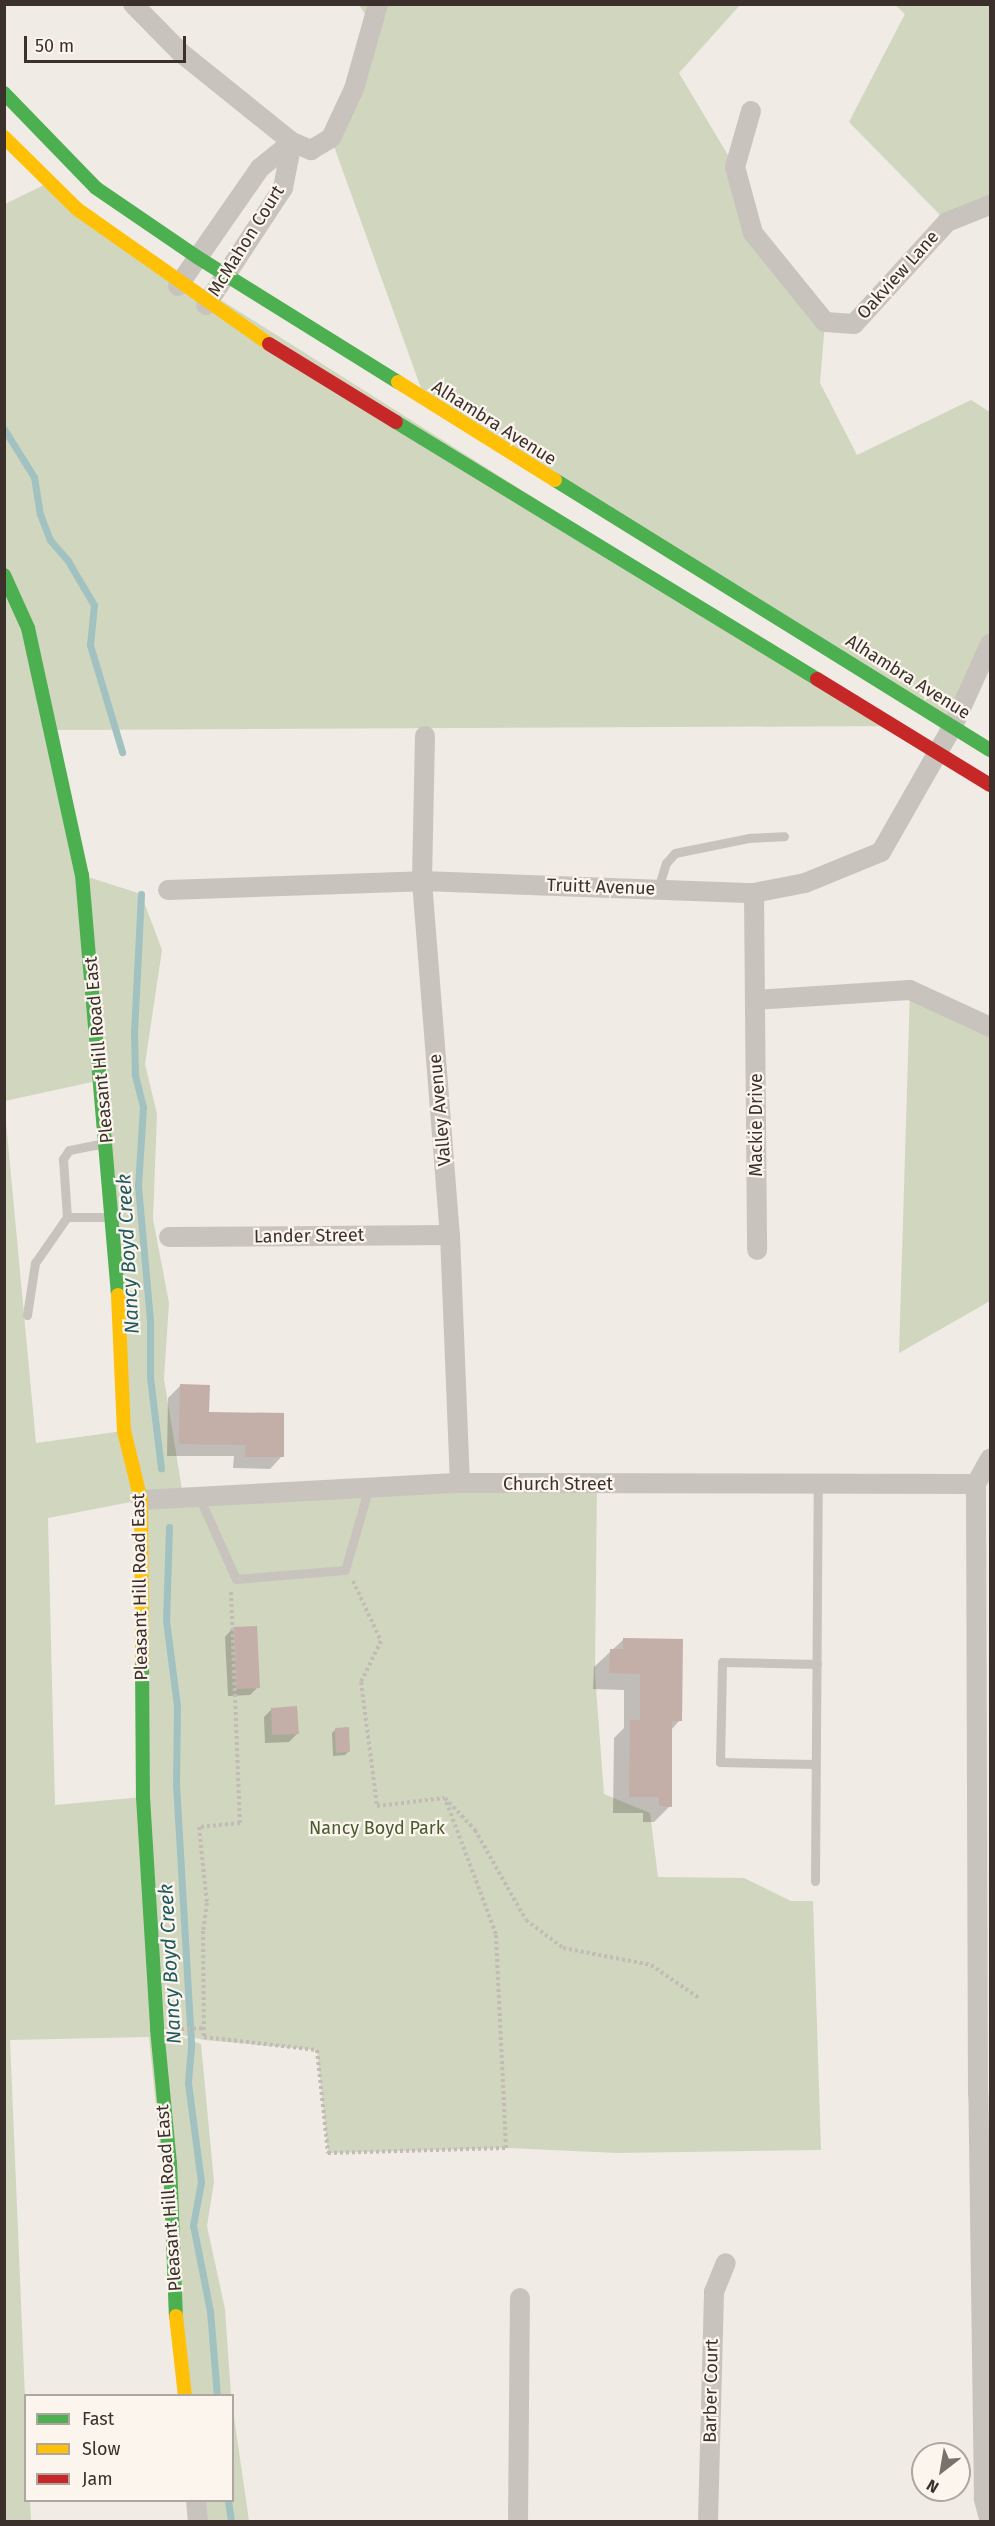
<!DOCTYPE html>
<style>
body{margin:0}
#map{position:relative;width:995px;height:2526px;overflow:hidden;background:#f0ebe5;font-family:"Fira Sans",sans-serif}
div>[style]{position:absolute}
.green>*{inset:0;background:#d1d6bf}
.shadow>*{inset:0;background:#0003}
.stream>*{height:7px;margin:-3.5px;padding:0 3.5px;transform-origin:3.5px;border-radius:3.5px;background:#a1c2c1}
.building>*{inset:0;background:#c3afa7}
.path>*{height:4px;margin-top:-2px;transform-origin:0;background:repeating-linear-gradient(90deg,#c2bbb6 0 3px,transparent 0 6px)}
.lane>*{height:9px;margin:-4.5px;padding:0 4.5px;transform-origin:4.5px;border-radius:4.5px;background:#c9c3be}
.street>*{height:20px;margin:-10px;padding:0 10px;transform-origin:10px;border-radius:10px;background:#c9c3be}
.fast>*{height:14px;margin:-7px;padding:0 7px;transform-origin:7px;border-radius:7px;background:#4caf50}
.slow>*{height:14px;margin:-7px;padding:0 7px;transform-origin:7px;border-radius:7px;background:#ffc107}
.jam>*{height:14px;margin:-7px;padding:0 7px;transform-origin:7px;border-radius:7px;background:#c62828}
span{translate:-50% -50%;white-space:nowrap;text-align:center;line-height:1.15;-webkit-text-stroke:4.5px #fbf5ee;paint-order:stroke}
.street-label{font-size:18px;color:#3b302b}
.park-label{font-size:18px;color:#4a5a2e}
.water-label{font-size:20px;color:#1f5a5e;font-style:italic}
.frame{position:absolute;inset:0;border:6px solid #3b302b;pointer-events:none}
.legend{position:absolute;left:24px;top:2394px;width:210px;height:108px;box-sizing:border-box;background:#fbf5ee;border:2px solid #aea6a0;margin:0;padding:8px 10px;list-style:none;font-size:18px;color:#3b302b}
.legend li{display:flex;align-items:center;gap:12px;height:30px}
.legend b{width:30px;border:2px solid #aea6a0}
.north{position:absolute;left:911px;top:2442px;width:60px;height:60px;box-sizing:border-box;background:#fbf5ee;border:2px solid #aea6a0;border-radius:50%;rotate:211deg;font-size:16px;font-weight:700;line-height:24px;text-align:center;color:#3b302b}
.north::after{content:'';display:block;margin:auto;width:21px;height:27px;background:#7a716c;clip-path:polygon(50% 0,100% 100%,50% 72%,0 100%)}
.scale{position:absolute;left:24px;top:36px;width:162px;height:27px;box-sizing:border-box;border:3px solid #3b302b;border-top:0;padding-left:8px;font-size:18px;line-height:21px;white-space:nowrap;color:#3b302b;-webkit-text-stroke:4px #fbf5ee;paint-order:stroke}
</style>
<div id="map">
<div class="green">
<div style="clip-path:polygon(359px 5px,740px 5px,679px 73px,735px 167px,753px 233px,825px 322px,820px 383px,857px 455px,971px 400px,990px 412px,990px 644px,953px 726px,426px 402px,331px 138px,372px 24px)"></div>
<div style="clip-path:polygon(895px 5px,990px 5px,990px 205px,947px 222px,849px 122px,905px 14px)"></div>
<div style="clip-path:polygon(evenodd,50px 182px,77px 209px,895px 726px,51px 730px,82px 875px,141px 894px,162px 950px,145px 1064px,157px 1114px,153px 1219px,169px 1303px,164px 1379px,183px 1496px,597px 1484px,595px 1674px,604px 1794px,650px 1813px,658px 1877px,744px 1878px,791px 1901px,813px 1901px,821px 2150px,617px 2153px,506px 2148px,328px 2153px,317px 2050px,204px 2040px,166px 2031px,201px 2044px,214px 2182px,207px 2226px,225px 2309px,231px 2395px,185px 2395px,149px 2037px,10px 2040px,25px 2398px,26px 2500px,30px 2501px,31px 2522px,4px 2521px,5px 1111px,36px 1443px,123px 1431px,101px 1080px,5px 1101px,5px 204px,50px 182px,141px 1500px,143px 1797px,55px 1805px,48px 1518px,141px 1500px)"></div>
<div style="clip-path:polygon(910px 990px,990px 1027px,990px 1301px,899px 1353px)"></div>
<div style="clip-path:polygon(233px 2410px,249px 2521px,198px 2521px,196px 2501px,232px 2500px)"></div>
</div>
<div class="shadow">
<div style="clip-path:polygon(180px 1386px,208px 1414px,282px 1456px,270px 1469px,233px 1468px,234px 1456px,167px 1456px,168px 1398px)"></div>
<div style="clip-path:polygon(233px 1628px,258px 1687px,250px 1695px,228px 1696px,225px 1637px)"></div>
<div style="clip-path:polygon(624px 1639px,680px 1720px,671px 1730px,670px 1806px,654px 1822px,643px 1822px,643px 1813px,613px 1813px,614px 1738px,624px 1728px,624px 1690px,593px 1689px,594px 1667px)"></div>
<div style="clip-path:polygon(272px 1709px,297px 1734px,289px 1742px,265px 1743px,264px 1717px)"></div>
<div style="clip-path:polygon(335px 1730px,349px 1751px,345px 1755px,333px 1756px,332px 1733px)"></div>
</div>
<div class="stream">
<div style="left:4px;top:429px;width:57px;rotate:58deg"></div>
<div style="left:34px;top:477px;width:37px;rotate:81deg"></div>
<div style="left:40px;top:514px;width:28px;rotate:69deg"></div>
<div style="left:50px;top:540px;width:28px;rotate:49deg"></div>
<div style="left:68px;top:561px;width:51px;rotate:59.4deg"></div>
<div style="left:94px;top:605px;width:40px;rotate:95.7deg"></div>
<div style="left:90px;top:645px;width:112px;rotate:73.3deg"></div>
<div style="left:141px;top:894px;width:138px;rotate:92.9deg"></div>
<div style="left:134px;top:1032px;width:43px;rotate:88.7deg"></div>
<div style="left:135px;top:1075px;width:33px;rotate:76deg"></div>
<div style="left:143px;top:1107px;width:79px;rotate:93.6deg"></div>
<div style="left:138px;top:1186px;width:136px;rotate:84.9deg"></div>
<div style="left:150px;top:1321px;width:56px;rotate:90deg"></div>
<div style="left:150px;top:1377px;width:92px;rotate:83.1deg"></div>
<div style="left:169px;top:1527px;width:93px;rotate:91.8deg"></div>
<div style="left:166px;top:1620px;width:87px;rotate:82.7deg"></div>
<div style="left:177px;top:1706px;width:77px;rotate:90.7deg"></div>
<div style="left:176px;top:1783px;width:264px;rotate:86.7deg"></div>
<div style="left:191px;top:2047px;width:36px;rotate:95deg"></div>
<div style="left:188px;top:2083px;width:100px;rotate:82.5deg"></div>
<div style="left:201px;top:2182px;width:44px;rotate:100.5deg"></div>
<div style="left:193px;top:2225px;width:88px;rotate:78.8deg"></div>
<div style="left:210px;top:2311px;width:85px;rotate:85.3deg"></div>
<div style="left:228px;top:2500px;width:22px;rotate:82deg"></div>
</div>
<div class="building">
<div style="clip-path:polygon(180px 1384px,210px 1385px,209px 1412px,284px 1413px,284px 1457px,245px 1457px,246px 1445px,179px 1444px)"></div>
<div style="clip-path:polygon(257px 1626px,260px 1688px,236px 1689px,233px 1627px)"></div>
<div style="clip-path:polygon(623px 1638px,683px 1639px,682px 1721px,672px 1721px,672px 1807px,659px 1806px,659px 1797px,629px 1797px,630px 1720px,640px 1720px,640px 1674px,609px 1673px,610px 1649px,623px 1649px)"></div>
<div style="clip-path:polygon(297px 1706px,299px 1734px,272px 1735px,271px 1708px)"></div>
<div style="clip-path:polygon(349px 1727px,350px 1752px,336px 1753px,335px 1728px)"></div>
</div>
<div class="path">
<div style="left:353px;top:1581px;width:66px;rotate:65deg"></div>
<div style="left:381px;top:1641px;width:46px;rotate:116deg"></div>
<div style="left:361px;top:1682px;width:125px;rotate:82.6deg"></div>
<div style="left:377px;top:1806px;width:68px;rotate:-6.7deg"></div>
<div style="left:445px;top:1798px;width:44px;rotate:46.8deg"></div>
<div style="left:475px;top:1830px;width:103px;rotate:60.5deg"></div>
<div style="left:526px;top:1920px;width:46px;rotate:37.1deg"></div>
<div style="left:563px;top:1948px;width:90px;rotate:10.9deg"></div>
<div style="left:651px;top:1965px;width:58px;rotate:34.5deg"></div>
<div style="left:231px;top:1592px;width:231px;rotate:87.8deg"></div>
<div style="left:240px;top:1823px;width:41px;rotate:174.4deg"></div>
<div style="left:199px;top:1827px;width:76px;rotate:84deg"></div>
<div style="left:207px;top:1903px;width:28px;rotate:98deg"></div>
<div style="left:203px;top:1931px;width:106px;rotate:89.5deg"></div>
<div style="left:204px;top:2037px;width:114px;rotate:6.6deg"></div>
<div style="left:317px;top:2050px;width:104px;rotate:83.9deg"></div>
<div style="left:328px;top:2153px;width:178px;rotate:-1.6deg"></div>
<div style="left:506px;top:2148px;width:214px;rotate:-92.7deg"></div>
<div style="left:496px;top:1934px;width:145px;rotate:-110.6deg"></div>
<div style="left:181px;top:2029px;width:23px;rotate:-2deg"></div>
</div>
<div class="lane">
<div style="left:658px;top:889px;width:27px;rotate:-73deg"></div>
<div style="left:666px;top:863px;width:13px;rotate:-48deg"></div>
<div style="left:675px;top:853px;width:76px;rotate:-11.5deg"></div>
<div style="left:749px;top:838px;width:35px;rotate:-3deg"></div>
<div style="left:105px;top:1143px;width:37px;rotate:169deg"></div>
<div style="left:69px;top:1150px;width:11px;rotate:124deg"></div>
<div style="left:63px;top:1159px;width:58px;rotate:86.1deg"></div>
<div style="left:67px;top:1217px;width:45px"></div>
<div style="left:27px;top:1315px;width:53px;rotate:-81.3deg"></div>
<div style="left:35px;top:1263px;width:56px;rotate:-55.2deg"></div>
<div style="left:199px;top:1497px;width:90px;rotate:65.7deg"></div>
<div style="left:236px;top:1579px;width:109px;rotate:-4.7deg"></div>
<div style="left:345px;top:1570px;width:86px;rotate:-73.9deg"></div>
<div style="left:815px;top:1764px;width:95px;rotate:-178.8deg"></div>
<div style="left:720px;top:1762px;width:46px;rotate:-88.8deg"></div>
<div style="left:721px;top:1716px;width:54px;rotate:-88.9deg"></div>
<div style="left:722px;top:1662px;width:95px;rotate:1.2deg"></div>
<div style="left:815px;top:1881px;width:397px;rotate:-89.6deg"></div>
</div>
<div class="street">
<div style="left:133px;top:4px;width:67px;rotate:45.6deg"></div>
<div style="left:180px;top:52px;width:144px;rotate:38.8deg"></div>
<div style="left:292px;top:142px;width:21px;rotate:23deg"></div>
<div style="left:311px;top:150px;width:23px;rotate:-31deg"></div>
<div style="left:331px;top:138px;width:54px;rotate:-64.9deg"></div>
<div style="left:354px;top:89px;width:88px;rotate:-74.2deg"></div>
<div style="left:751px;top:111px;width:58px;rotate:105.9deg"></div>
<div style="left:735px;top:167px;width:68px;rotate:74.7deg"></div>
<div style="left:753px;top:233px;width:114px;rotate:51deg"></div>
<div style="left:825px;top:322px;width:29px;rotate:4deg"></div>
<div style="left:854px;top:324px;width:138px;rotate:-47.6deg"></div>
<div style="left:947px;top:222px;width:46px;rotate:-21.6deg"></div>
<div style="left:178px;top:286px;width:144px;rotate:-55.2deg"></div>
<div style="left:260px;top:168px;width:41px;rotate:-39.1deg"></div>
<div style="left:292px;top:142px;width:47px;rotate:101.1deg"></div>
<div style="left:283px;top:188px;width:140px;rotate:123.3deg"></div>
<div style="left:425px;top:736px;width:145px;rotate:91.2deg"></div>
<div style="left:422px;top:881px;width:355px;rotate:85.5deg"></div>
<div style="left:450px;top:1235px;width:248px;rotate:87.7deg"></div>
<div style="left:168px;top:890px;width:254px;rotate:-2deg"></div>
<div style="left:422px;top:881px;width:332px;rotate:2.1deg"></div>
<div style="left:754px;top:893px;width:52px;rotate:-11.1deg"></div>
<div style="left:805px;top:883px;width:82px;rotate:-22.2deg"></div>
<div style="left:881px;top:852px;width:145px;rotate:-60.3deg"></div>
<div style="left:953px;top:726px;width:90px;rotate:-65.7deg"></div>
<div style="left:754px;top:893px;width:357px;rotate:89.5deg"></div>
<div style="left:755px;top:1000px;width:155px;rotate:-3.7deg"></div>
<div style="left:910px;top:990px;width:88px;rotate:24.8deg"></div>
<div style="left:169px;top:1237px;width:281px;rotate:-0.4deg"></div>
<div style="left:141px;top:1500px;width:319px;rotate:-3.1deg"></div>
<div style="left:460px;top:1483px;width:516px;rotate:0.11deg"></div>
<div style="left:196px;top:2500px;width:22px;rotate:85deg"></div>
<div style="left:518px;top:2522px;width:224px;rotate:-89.5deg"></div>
<div style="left:708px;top:2522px;width:230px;rotate:-88.5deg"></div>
<div style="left:714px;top:2292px;width:31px;rotate:-68deg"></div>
<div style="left:990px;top:2522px;width:24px;rotate:-105deg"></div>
<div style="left:984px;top:2499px;width:405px;rotate:-90.8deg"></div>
<div style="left:978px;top:2094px;width:610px;rotate:-90.19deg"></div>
<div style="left:976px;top:1484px;width:29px;rotate:-61deg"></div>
</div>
<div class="fast">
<div style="left:4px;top:93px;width:132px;rotate:45.9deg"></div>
<div style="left:96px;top:188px;width:122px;rotate:34.3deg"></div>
<div style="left:197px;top:257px;width:237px;rotate:31.9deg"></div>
<div style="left:396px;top:422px;width:493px;rotate:31.4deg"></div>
<div style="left:555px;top:480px;width:512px;rotate:31.83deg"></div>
<div style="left:4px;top:575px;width:58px;rotate:65.6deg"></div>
<div style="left:28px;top:628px;width:253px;rotate:77.7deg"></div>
<div style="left:82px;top:875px;width:422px;rotate:85.1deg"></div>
<div style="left:142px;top:1661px;width:136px;rotate:89.6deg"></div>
<div style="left:143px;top:1797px;width:232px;rotate:86.5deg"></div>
<div style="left:157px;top:2029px;width:135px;rotate:84.5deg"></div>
<div style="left:170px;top:2163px;width:153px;rotate:87.8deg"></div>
</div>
<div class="slow">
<div style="left:4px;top:137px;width:103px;rotate:44.6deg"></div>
<div style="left:77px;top:209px;width:235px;rotate:35.1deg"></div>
<div style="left:398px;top:382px;width:185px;rotate:32deg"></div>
<div style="left:118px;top:1295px;width:136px;rotate:87.5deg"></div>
<div style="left:124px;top:1431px;width:71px;rotate:76.2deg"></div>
<div style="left:141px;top:1500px;width:161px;rotate:89.6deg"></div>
<div style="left:176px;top:2316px;width:81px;rotate:83.6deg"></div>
</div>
<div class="jam">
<div style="left:269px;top:344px;width:149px;rotate:31.6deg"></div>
<div style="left:817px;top:679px;width:203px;rotate:31.5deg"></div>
</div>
<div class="street-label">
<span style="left:246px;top:241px;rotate:-58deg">McMahon Court</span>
<span style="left:898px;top:275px;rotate:-48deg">Oakview Lane</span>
<span style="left:494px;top:423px;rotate:32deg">Alhambra Avenue</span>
<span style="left:908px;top:677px;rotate:32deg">Alhambra Avenue</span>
<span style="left:601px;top:887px;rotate:2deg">Truitt Avenue</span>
<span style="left:99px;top:1050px;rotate:-95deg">Pleasant Hill Road East</span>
<span style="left:440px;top:1110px;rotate:-95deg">Valley Avenue</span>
<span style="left:756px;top:1125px;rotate:-90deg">Mackie Drive</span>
<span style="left:309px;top:1236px;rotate:-1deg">Lander Street</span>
<span style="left:558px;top:1484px">Church Street</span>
<span style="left:140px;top:1587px;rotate:-91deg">Pleasant Hill Road East</span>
<span style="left:169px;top:2198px;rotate:-94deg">Pleasant Hill Road East</span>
<span style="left:711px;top:2391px;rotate:-89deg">Barber Court</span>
</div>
<div class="park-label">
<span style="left:377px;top:1828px">Nancy Boyd Park</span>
</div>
<div class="water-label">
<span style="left:128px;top:1254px;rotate:-93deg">Nancy Boyd Creek</span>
<span style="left:170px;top:1964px;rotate:-93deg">Nancy Boyd Creek</span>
</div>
<div class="frame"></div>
<ul class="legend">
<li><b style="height:8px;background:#4caf50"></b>Fast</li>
<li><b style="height:8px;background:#ffc107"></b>Slow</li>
<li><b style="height:8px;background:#c62828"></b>Jam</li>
</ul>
<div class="north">N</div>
<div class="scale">50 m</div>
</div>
